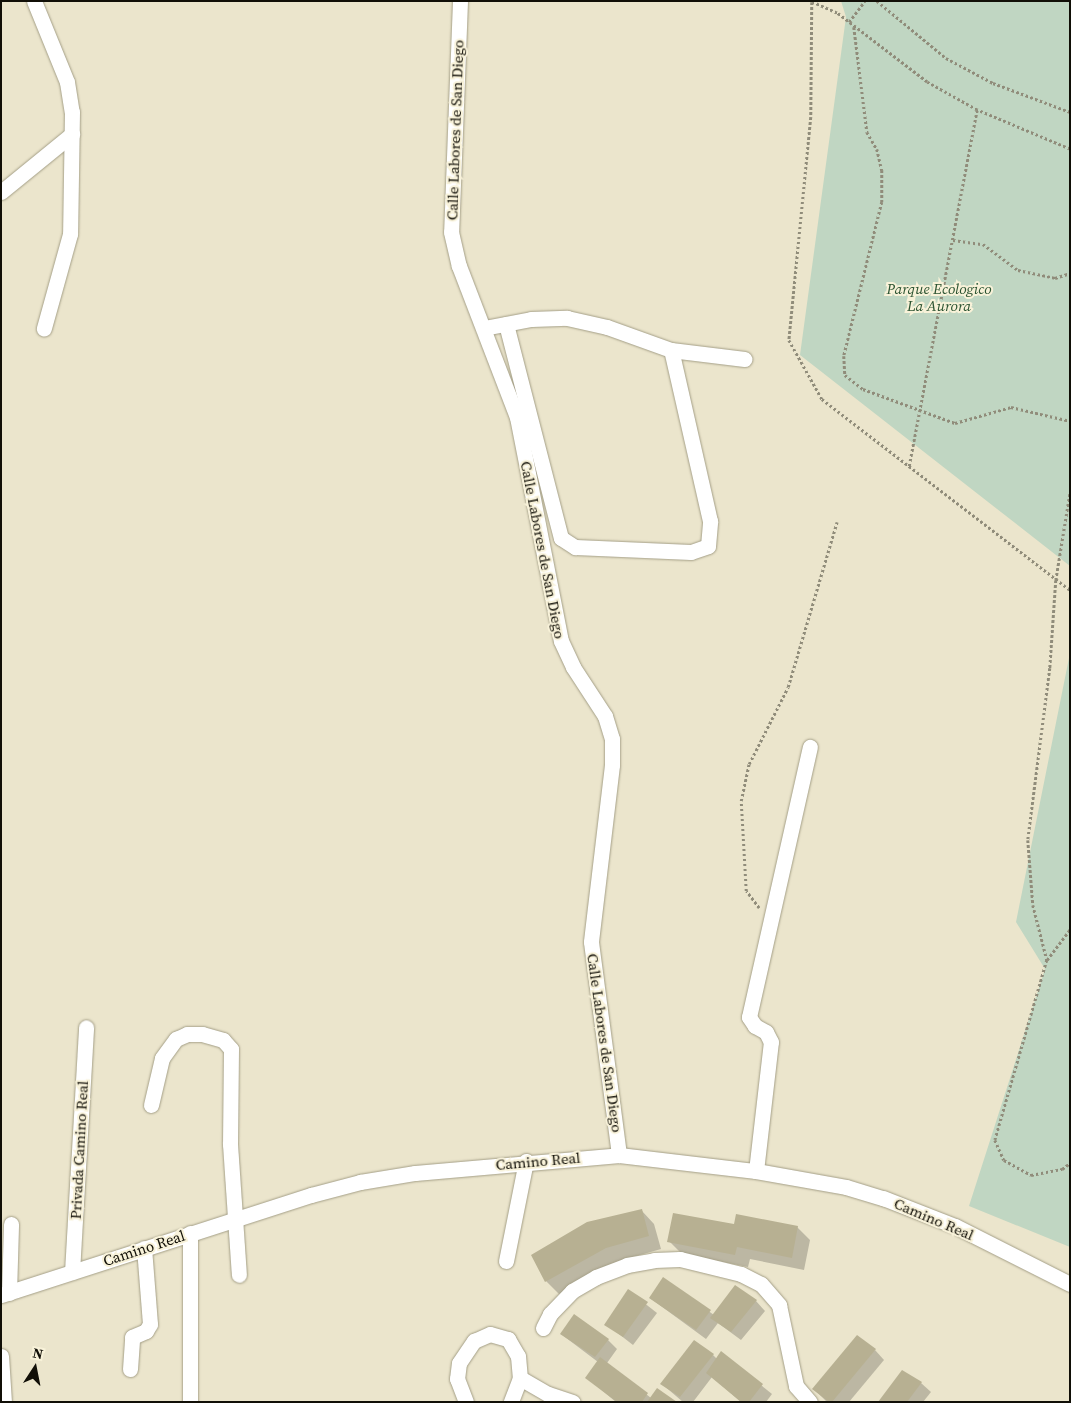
<!DOCTYPE html>
<style>
body{margin:0}
#map{position:relative;width:1071px;height:1403px;overflow:hidden;background:#ebe5cc;font-family:"Source Serif 4",serif}
div>[style]{position:absolute}
.green>*{inset:0;background:#c0d6c2}
.shadow>*{inset:0;background:#0003}
.building>*{inset:0;background:#b7b092}
.path>*{height:2.5px;margin-top:-1.25px;transform-origin:0;background:repeating-linear-gradient(90deg,#908c7a 0 2.5px,transparent 0 5px)}
.roads{filter:drop-shadow(0 0 1px #a49f87) drop-shadow(0 0 1px #a49f87)}
.minor>*{height:15px;margin:-7.5px;padding:0 7.5px;transform-origin:7.5px;border-radius:7.5px;background:#fff}
span{translate:-50% -50%;white-space:nowrap;text-align:center;line-height:1.15;-webkit-text-stroke:4px #f8f2d9;paint-order:stroke}
.street-label{font-size:15px;color:#110f07}
.park-label{font-size:15px;color:#2b5331;font-style:italic}
.frame{position:absolute;inset:0;border:2px solid #110f07;pointer-events:none}
.north{position:absolute;left:10px;top:1343px;width:50px;height:50px;-webkit-text-stroke:4px #f8f2d9;paint-order:stroke;rotate:11deg;font-size:14px;font-weight:700;line-height:20px;text-align:center;color:#110f07}
.north::after{content:'';display:block;margin:auto;width:18px;height:22px;background:#110f07;clip-path:polygon(50% 0,100% 100%,50% 72%,0 100%)}
</style>
<div id="map">
<div class="green">
<div style="clip-path:polygon(841px 1px,1070px 1px,1070px 566px,800px 355px,846px 17px)"></div>
<div style="clip-path:polygon(1070px 653px,1070px 1247px,969px 1206px,1045px 969px,1016px 922px)"></div>
</div>
<div class="shadow">
<div style="clip-path:polygon(642px 1211px,654px 1224px,661px 1249px,619px 1261px,559px 1294px,546px 1281px)"></div>
<div style="clip-path:polygon(797px 1227px,810px 1240px,804px 1270px,750px 1259px,748px 1267px,682px 1254px,669px 1241px)"></div>
<div style="clip-path:polygon(663px 1279px,714px 1315px,756px 1301px,765px 1311px,741px 1340px,718px 1323px,706px 1339px,650px 1298px)"></div>
<div style="clip-path:polygon(629px 1291px,657px 1313px,633px 1345px,606px 1324px)"></div>
<div style="clip-path:polygon(561px 1334px,608px 1340px,617px 1349px,607px 1363px,651px 1398px,675px 1402px,616px 1402px,587px 1378px,598px 1362px)"></div>
<div style="clip-path:polygon(875px 1350px,884px 1360px,849px 1402px,827px 1402px,814px 1389px)"></div>
<div style="clip-path:polygon(721px 1353px,772px 1394px,766px 1402px,741px 1402px,712px 1377px,693px 1402px,683px 1402px,662px 1384px,713px 1355px,717px 1359px)"></div>
<div style="clip-path:polygon(921px 1383px,931px 1392px,923px 1402px,879px 1402px)"></div>
</div>
<div class="building">
<div style="clip-path:polygon(642px 1209px,649px 1236px,606px 1248px,545px 1282px,531px 1255px,587px 1222px)"></div>
<div style="clip-path:polygon(673px 1213px,734px 1224px,736px 1214px,798px 1226px,792px 1258px,737px 1247px,735px 1255px,667px 1242px)"></div>
<div style="clip-path:polygon(663px 1277px,711px 1310px,696px 1330px,649px 1298px)"></div>
<div style="clip-path:polygon(735px 1285px,757px 1300px,731px 1332px,710px 1318px)"></div>
<div style="clip-path:polygon(628px 1289px,648px 1302px,623px 1337px,604px 1325px)"></div>
<div style="clip-path:polygon(574px 1314px,609px 1339px,595px 1357px,560px 1334px)"></div>
<div style="clip-path:polygon(857px 1335px,876px 1349px,832px 1402px,829px 1402px,812px 1389px)"></div>
<div style="clip-path:polygon(694px 1340px,714px 1354px,680px 1397px,660px 1384px)"></div>
<div style="clip-path:polygon(721px 1351px,763px 1384px,749px 1402px,741px 1402px,706px 1373px)"></div>
<div style="clip-path:polygon(600px 1357px,648px 1393px,642px 1402px,617px 1402px,585px 1378px)"></div>
<div style="clip-path:polygon(902px 1370px,922px 1382px,907px 1402px,878px 1402px)"></div>
<div style="clip-path:polygon(657px 1388px,677px 1402px,647px 1402px)"></div>
</div>
<div class="path">
<div style="left:877px;top:1px;width:89px;rotate:39.6deg"></div>
<div style="left:946px;top:58px;width:53px;rotate:28deg"></div>
<div style="left:993px;top:83px;width:82px;rotate:20.6deg"></div>
<div style="left:849px;top:22px;width:26px;rotate:-53deg"></div>
<div style="left:854px;top:27px;width:106px;rotate:82.9deg"></div>
<div style="left:867px;top:132px;width:20px;rotate:60deg"></div>
<div style="left:877px;top:149px;width:22px;rotate:77deg"></div>
<div style="left:882px;top:170px;width:32px;rotate:90deg"></div>
<div style="left:882px;top:202px;width:159px;rotate:103.9deg"></div>
<div style="left:844px;top:356px;width:19px;rotate:87deg"></div>
<div style="left:845px;top:375px;width:23px;rotate:38deg"></div>
<div style="left:863px;top:389px;width:98px;rotate:20.3deg"></div>
<div style="left:955px;top:423px;width:58px;rotate:-15.9deg"></div>
<div style="left:1011px;top:407px;width:61px;rotate:13.3deg"></div>
<div style="left:1070px;top:149px;width:101px;rotate:-157.2deg"></div>
<div style="left:977px;top:110px;width:57px;rotate:-150.8deg"></div>
<div style="left:927px;top:82px;width:113px;rotate:-142.5deg"></div>
<div style="left:837px;top:13px;width:27px;rotate:-156deg"></div>
<div style="left:812px;top:2px;width:115px;rotate:90.5deg"></div>
<div style="left:811px;top:117px;width:224px;rotate:95.6deg"></div>
<div style="left:789px;top:340px;width:68px;rotate:60.8deg"></div>
<div style="left:822px;top:399px;width:313px;rotate:37.6deg"></div>
<div style="left:953px;top:240px;width:30px;rotate:8deg"></div>
<div style="left:983px;top:244px;width:44px;rotate:36.6deg"></div>
<div style="left:1018px;top:270px;width:38px;rotate:12deg"></div>
<div style="left:1055px;top:278px;width:16px;rotate:-18deg"></div>
<div style="left:909px;top:466px;width:362px;rotate:-79.2deg"></div>
<div style="left:1070px;top:494px;width:87px;rotate:99.2deg"></div>
<div style="left:1056px;top:580px;width:88px;rotate:93.9deg"></div>
<div style="left:1050px;top:668px;width:173px;rotate:97.3deg"></div>
<div style="left:1028px;top:840px;width:65px;rotate:85.6deg"></div>
<div style="left:1033px;top:905px;width:57px;rotate:75.7deg"></div>
<div style="left:1047px;top:960px;width:187px;rotate:106.1deg"></div>
<div style="left:995px;top:1140px;width:22px;rotate:66deg"></div>
<div style="left:1004px;top:1160px;width:31px;rotate:29deg"></div>
<div style="left:1031px;top:1175px;width:32px;rotate:-11deg"></div>
<div style="left:1062px;top:1169px;width:10px;rotate:-37deg"></div>
<div style="left:759px;top:908px;width:21px;rotate:-127deg"></div>
<div style="left:746px;top:891px;width:90px;rotate:-93.2deg"></div>
<div style="left:741px;top:801px;width:38px;rotate:-78deg"></div>
<div style="left:749px;top:764px;width:86px;rotate:-63.1deg"></div>
<div style="left:788px;top:687px;width:172px;rotate:-73.5deg"></div>
<div style="left:1047px;top:960px;width:39px;rotate:-53deg"></div>
</div>
<div class="roads">
<div class="minor">
<div style="left:34px;top:1px;width:87px;rotate:67.8deg"></div>
<div style="left:67px;top:82px;width:30px;rotate:81deg"></div>
<div style="left:72px;top:112px;width:122px;rotate:90.9deg"></div>
<div style="left:70px;top:234px;width:98px;rotate:105.5deg"></div>
<div style="left:460px;top:1px;width:231px;rotate:92.2deg"></div>
<div style="left:451px;top:232px;width:35px;rotate:77deg"></div>
<div style="left:459px;top:266px;width:162px;rotate:69deg"></div>
<div style="left:517px;top:417px;width:228px;rotate:78.9deg"></div>
<div style="left:561px;top:641px;width:29px;rotate:65deg"></div>
<div style="left:573px;top:667px;width:59px;rotate:56.9deg"></div>
<div style="left:605px;top:716px;width:24px;rotate:73deg"></div>
<div style="left:612px;top:739px;width:26px;rotate:90deg"></div>
<div style="left:612px;top:765px;width:178px;rotate:96.8deg"></div>
<div style="left:591px;top:942px;width:215px;rotate:82.5deg"></div>
<div style="left:1px;top:192px;width:92px;rotate:-39.2deg"></div>
<div style="left:506px;top:324px;width:221px;rotate:75.6deg"></div>
<div style="left:561px;top:538px;width:17px;rotate:33deg"></div>
<div style="left:575px;top:547px;width:116px;rotate:2.5deg"></div>
<div style="left:691px;top:552px;width:18px;rotate:-19deg"></div>
<div style="left:708px;top:546px;width:25px;rotate:-85deg"></div>
<div style="left:710px;top:521px;width:175px;rotate:-102.8deg"></div>
<div style="left:484px;top:328px;width:48px;rotate:-10.8deg"></div>
<div style="left:531px;top:319px;width:36px;rotate:-2deg"></div>
<div style="left:567px;top:318px;width:41px;rotate:12.7deg"></div>
<div style="left:607px;top:327px;width:68px;rotate:19.8deg"></div>
<div style="left:671px;top:350px;width:74px;rotate:7deg"></div>
<div style="left:151px;top:1105px;width:48px;rotate:-76.8deg"></div>
<div style="left:162px;top:1058px;width:24px;rotate:-54deg"></div>
<div style="left:176px;top:1039px;width:12px;rotate:-24deg"></div>
<div style="left:187px;top:1034px;width:15px"></div>
<div style="left:202px;top:1034px;width:22px;rotate:16deg"></div>
<div style="left:223px;top:1040px;width:12px;rotate:48deg"></div>
<div style="left:231px;top:1049px;width:95px;rotate:90.6deg"></div>
<div style="left:230px;top:1144px;width:131px;rotate:86.1deg"></div>
<div style="left:756px;top:1171px;width:130px;rotate:-83.4deg"></div>
<div style="left:771px;top:1042px;width:11px;rotate:-117deg"></div>
<div style="left:766px;top:1032px;width:13px;rotate:-151deg"></div>
<div style="left:755px;top:1026px;width:11px;rotate:-124deg"></div>
<div style="left:749px;top:1017px;width:277px;rotate:-77.3deg"></div>
<div style="left:190px;top:1233px;width:169px;rotate:90deg"></div>
<div style="left:506px;top:1261px;width:102px;rotate:-78.7deg"></div>
<div style="left:72px;top:1272px;width:245px;rotate:-86.7deg"></div>
<div style="left:9px;top:1293px;width:69px;rotate:-88.3deg"></div>
<div style="left:1px;top:1295px;width:326px;rotate:-17.9deg"></div>
<div style="left:311px;top:1195px;width:51px;rotate:-14.9deg"></div>
<div style="left:360px;top:1182px;width:56px;rotate:-9.3deg"></div>
<div style="left:415px;top:1173px;width:205px;rotate:-5deg"></div>
<div style="left:619px;top:1155px;width:138px;rotate:6.7deg"></div>
<div style="left:756px;top:1171px;width:91px;rotate:10.1deg"></div>
<div style="left:846px;top:1187px;width:39px;rotate:17deg"></div>
<div style="left:883px;top:1198px;width:77px;rotate:21.3deg"></div>
<div style="left:955px;top:1226px;width:129px;rotate:26.8deg"></div>
<div style="left:543px;top:1328px;width:16px;rotate:-63deg"></div>
<div style="left:550px;top:1314px;width:32px;rotate:-46deg"></div>
<div style="left:572px;top:1291px;width:28px;rotate:-30deg"></div>
<div style="left:596px;top:1277px;width:33px;rotate:-21deg"></div>
<div style="left:627px;top:1265px;width:27px;rotate:-10deg"></div>
<div style="left:654px;top:1260px;width:26px;rotate:-2deg"></div>
<div style="left:680px;top:1259px;width:63px;rotate:13.8deg"></div>
<div style="left:741px;top:1274px;width:22px;rotate:27deg"></div>
<div style="left:761px;top:1284px;width:28px;rotate:49deg"></div>
<div style="left:779px;top:1305px;width:83px;rotate:78.1deg"></div>
<div style="left:796px;top:1386px;width:21px;rotate:49deg"></div>
<div style="left:1px;top:1356px;width:46px;rotate:86.3deg"></div>
<div style="left:130px;top:1369px;width:32px;rotate:-86deg"></div>
<div style="left:132px;top:1337px;width:15px;rotate:-23deg"></div>
<div style="left:146px;top:1331px;width:8px;rotate:-60deg"></div>
<div style="left:150px;top:1324px;width:76px;rotate:-94.5deg"></div>
<div style="left:520px;top:1378px;width:32px;rotate:30deg"></div>
<div style="left:548px;top:1394px;width:26px;rotate:18deg"></div>
<div style="left:466px;top:1402px;width:25px;rotate:-111deg"></div>
<div style="left:457px;top:1379px;width:16px;rotate:-83deg"></div>
<div style="left:459px;top:1363px;width:27px;rotate:-56deg"></div>
<div style="left:474px;top:1341px;width:17px;rotate:-24deg"></div>
<div style="left:490px;top:1334px;width:19px;rotate:16deg"></div>
<div style="left:508px;top:1339px;width:20px;rotate:60deg"></div>
<div style="left:518px;top:1356px;width:22px;rotate:85deg"></div>
<div style="left:520px;top:1378px;width:26px;rotate:111deg"></div>
</div>
</div>
<div class="street-label">
<span style="left:455px;top:130px;rotate:-88deg">Calle Labores de San Diego</span>
<span style="left:543px;top:550px;rotate:79deg">Calle Labores de San Diego</span>
<span style="left:605px;top:1043px;rotate:82deg">Calle Labores de San Diego</span>
<span style="left:79px;top:1150px;rotate:-87deg">Privada Camino Real</span>
<span style="left:538px;top:1161px;rotate:-5deg">Camino Real</span>
<span style="left:934px;top:1219px;rotate:23deg">Camino Real</span>
<span style="left:144px;top:1248px;rotate:-18deg">Camino Real</span>
</div>
<div class="park-label">
<span style="left:939px;top:297px">Parque Ecologico<br>La Aurora</span>
</div>
<div class="frame"></div>
<div class="north">N</div>
</div>
